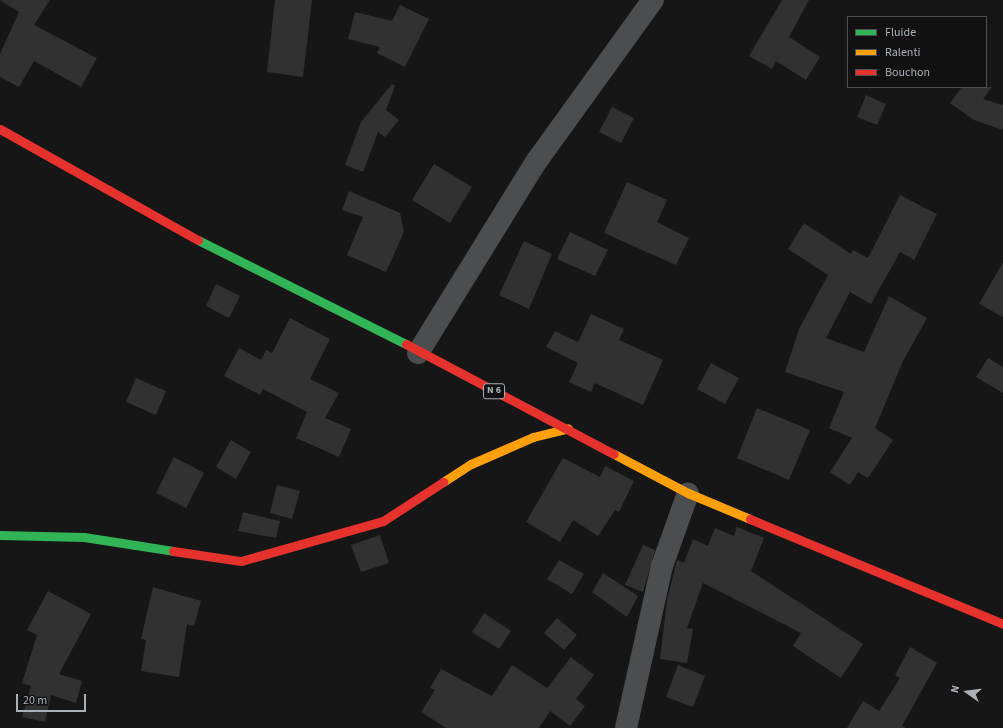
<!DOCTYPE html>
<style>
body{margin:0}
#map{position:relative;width:1003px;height:728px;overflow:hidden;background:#161617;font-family:"Source Sans 3",sans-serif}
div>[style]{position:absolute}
.building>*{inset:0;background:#313132}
.street>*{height:22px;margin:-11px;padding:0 11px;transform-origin:11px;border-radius:11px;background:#4b4d4f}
.fast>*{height:9px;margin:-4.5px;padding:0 4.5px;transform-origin:4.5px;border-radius:4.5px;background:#30b455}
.slow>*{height:9px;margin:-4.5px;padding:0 4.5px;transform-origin:4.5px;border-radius:4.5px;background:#ff9f0a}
.jam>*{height:9px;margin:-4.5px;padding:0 4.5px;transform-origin:4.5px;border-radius:4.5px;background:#e5322d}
span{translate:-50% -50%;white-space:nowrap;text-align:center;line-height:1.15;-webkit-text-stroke:3px #111112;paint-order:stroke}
.shield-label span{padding:1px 3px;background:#111112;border:1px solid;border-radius:3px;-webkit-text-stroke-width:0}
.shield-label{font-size:10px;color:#a9b1b6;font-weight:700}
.legend{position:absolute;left:847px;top:16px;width:140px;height:72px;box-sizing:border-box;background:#111112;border:1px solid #4e5154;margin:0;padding:5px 7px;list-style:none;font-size:12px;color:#a9b1b6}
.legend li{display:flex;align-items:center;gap:8px;height:20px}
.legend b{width:20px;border:1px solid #4e5154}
.north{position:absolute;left:947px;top:672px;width:40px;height:40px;-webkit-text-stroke:3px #111112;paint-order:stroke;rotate:284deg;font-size:11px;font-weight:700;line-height:16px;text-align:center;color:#a9b1b6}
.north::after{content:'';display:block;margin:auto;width:14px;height:18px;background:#a9b1b6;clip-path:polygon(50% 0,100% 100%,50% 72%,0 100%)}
.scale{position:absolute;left:16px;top:694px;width:70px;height:18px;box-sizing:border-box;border:2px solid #a9b1b6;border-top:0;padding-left:5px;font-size:12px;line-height:14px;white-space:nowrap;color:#a9b1b6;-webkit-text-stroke:3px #111112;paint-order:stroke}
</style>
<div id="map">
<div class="building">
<div style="clip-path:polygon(0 0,50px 0,34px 25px,97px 58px,81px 87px,34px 61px,19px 87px,0 77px,0 54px,19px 12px)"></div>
<div style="clip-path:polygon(275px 0,312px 0,303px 77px,267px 72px)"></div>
<div style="clip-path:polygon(782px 0,809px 0,789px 37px,820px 57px,806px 80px,776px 61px,772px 69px,749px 56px)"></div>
<div style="clip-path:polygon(400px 5px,429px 19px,405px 67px,377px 53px,380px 47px,348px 39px,355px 12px,392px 21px)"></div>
<div style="clip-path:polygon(392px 84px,395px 86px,386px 110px,399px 120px,385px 137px,378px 132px,363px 172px,345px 165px,361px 122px)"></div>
<div style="clip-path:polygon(962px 87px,992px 87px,983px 99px,1003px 105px,1003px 130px,974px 120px,950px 103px)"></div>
<div style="clip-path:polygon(866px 95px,886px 104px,877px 125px,857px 117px)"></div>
<div style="clip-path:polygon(612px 107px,634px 118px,621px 143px,599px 132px)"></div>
<div style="clip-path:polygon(434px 164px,472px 187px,450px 223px,412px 200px)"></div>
<div style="clip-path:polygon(627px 182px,667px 200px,657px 222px,689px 238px,676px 265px,604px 233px)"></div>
<div style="clip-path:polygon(349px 191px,400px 213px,404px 232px,386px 272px,347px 255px,363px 217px,342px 210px)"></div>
<div style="clip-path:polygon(900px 195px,937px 214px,914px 260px,900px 252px,871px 304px,850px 292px,826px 338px,864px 352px,889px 296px,927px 318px,903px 361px,875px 428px,893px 440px,868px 478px,858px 472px,850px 485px,830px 472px,852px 438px,829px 428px,844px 392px,785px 372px,799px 329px,828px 275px,788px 249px,804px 223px,851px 254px,853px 250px,868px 258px)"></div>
<div style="clip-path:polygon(570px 232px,608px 250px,595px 276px,557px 259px)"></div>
<div style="clip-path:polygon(524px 241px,552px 254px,529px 309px,499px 295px)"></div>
<div style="clip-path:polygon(1003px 262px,1003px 317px,979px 304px)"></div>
<div style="clip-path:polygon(216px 284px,240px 296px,229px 318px,206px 306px)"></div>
<div style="clip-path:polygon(591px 314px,624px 329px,619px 340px,663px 360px,643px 405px,595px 383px,591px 392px,569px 382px,578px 363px,546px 347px,555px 331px,578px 342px)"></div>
<div style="clip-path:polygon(290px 318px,330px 339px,310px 379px,339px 393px,325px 418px,351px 429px,339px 457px,296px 438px,307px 412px,263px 389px,260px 395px,224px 376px,239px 348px,261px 360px,266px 350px,272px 353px)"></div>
<div style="clip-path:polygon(988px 358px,1003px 367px,1003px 393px,976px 377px)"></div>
<div style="clip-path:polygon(711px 363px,739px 378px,725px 404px,697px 389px)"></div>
<div style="clip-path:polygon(136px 378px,166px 391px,156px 415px,126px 402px)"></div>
<div style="clip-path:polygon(757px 408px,810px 430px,789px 480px,737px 458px)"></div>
<div style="clip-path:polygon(231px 440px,251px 452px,236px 479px,216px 467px)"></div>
<div style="clip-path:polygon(174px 457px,204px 473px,186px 508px,156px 493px)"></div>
<div style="clip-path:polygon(563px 458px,600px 477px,605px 466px,634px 481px,619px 512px,615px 510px,598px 536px,573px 520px,560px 542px,526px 522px)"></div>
<div style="clip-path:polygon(277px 485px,300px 491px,292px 519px,270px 513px)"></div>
<div style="clip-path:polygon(243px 512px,280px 521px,276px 538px,238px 531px)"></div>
<div style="clip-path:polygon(737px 527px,764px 538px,751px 571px,863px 644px,841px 678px,793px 646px,801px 633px,703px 583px,687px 628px,693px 629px,687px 663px,660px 659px,667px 600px,677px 560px,684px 563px,693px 539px,708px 546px,715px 528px,734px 536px)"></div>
<div style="clip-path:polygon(380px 535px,389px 563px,361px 572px,351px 545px)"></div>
<div style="clip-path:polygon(643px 545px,655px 550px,643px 592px,625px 585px)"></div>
<div style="clip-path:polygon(559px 560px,584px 574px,572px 594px,547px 579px)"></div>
<div style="clip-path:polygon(603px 573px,638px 596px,627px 617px,592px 592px)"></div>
<div style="clip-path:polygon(153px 587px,201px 601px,194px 626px,187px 624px,179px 677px,141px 671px,146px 640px,141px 639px)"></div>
<div style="clip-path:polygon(48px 591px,91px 614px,59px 674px,82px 681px,76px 703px,51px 695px,45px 722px,22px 717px,31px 686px,22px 683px,37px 635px,27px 630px)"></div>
<div style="clip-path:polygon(484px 613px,511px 631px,499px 649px,472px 632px)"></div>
<div style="clip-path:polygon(557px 618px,577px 635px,564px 650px,544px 633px)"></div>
<div style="clip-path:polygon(910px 647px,937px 663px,902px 726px,906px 728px,847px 728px,863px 701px,879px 711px,900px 678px,895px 675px)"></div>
<div style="clip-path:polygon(571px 657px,594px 675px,576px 699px,585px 706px,570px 726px,550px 711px,539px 728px,446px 728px,421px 712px,435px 690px,430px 688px,441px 669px,492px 696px,512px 665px,547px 688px)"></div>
<div style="clip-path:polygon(678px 665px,705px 676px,693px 707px,666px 697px)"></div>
</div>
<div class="street">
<div style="left:418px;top:353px;width:225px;rotate:-58.3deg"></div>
<div style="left:536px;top:162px;width:200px;rotate:-54.2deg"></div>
<div style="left:626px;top:728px;width:166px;rotate:-77.5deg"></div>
<div style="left:662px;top:566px;width:77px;rotate:-70.4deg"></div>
</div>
<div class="fast">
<div style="left:198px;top:240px;width:233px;rotate:26.6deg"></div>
<div style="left:0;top:535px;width:84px;rotate:1.4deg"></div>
<div style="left:84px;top:537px;width:90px;rotate:8.9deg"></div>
</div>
<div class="slow">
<div style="left:614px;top:454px;width:84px;rotate:27.8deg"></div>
<div style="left:688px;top:493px;width:67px;rotate:22.8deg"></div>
<div style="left:443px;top:482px;width:33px;rotate:-33deg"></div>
<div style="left:471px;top:464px;width:68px;rotate:-23.5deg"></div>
<div style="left:533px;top:437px;width:36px;rotate:-14deg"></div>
</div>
<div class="jam">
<div style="left:0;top:129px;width:227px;rotate:29.3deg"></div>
<div style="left:406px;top:344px;width:235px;rotate:27.9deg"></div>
<div style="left:750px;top:519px;width:274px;rotate:22.5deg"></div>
<div style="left:173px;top:551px;width:69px;rotate:8.4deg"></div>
<div style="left:241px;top:561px;width:148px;rotate:-15.7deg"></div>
<div style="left:383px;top:521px;width:72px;rotate:-33deg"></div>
</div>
<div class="shield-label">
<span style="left:494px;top:391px">N 6</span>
</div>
<ul class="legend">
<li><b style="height:5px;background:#30b455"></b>Fluide</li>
<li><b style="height:5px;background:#ff9f0a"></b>Ralenti</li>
<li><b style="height:5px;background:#e5322d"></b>Bouchon</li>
</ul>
<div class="north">N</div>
<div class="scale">20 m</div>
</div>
